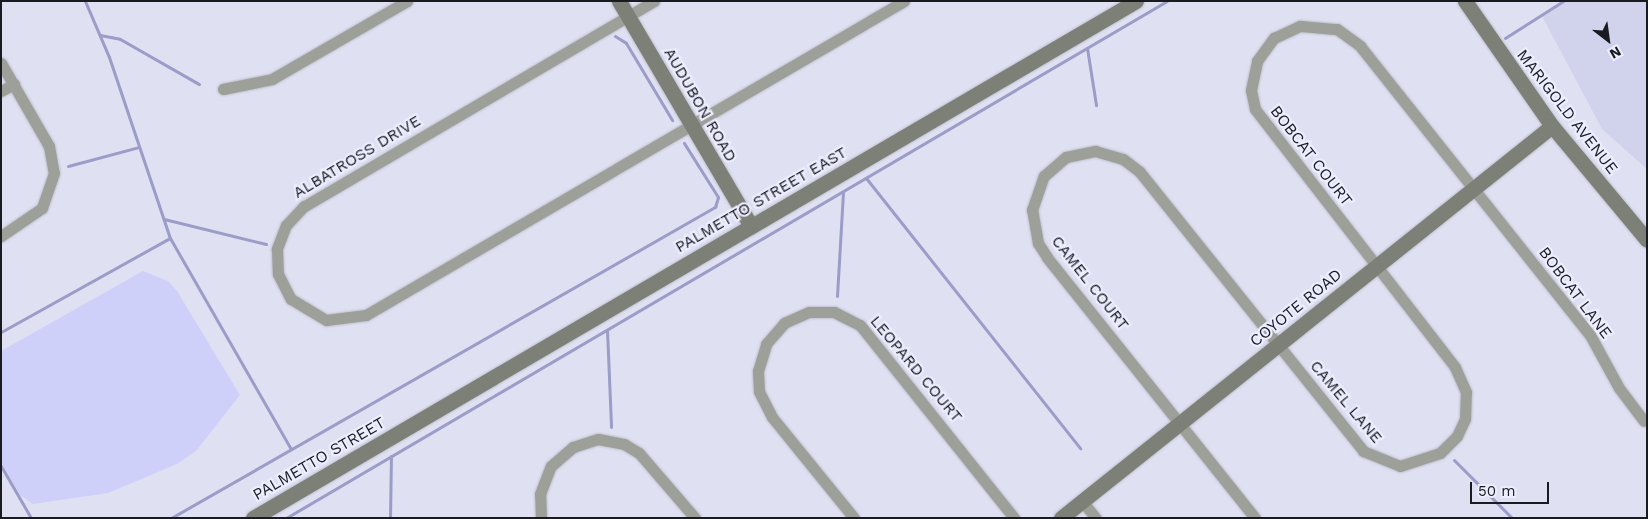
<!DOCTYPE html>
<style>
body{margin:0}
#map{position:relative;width:1648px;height:519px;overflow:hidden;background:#dfe0f1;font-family:"Work Sans",sans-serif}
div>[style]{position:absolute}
.built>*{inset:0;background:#d1d2eb}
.green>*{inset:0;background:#cfd0f9}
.stream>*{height:3px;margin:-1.5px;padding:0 1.5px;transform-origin:1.5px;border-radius:1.5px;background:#9b9cc8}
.roads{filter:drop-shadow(0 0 1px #bcbdcc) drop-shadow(0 0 1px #bcbdcc)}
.street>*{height:11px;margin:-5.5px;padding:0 5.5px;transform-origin:5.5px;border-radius:5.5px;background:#9da099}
.secondary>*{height:15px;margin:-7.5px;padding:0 7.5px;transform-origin:7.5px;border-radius:7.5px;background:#7c8076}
span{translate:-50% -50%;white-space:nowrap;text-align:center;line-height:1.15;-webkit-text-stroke:4.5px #ecedff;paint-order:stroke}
.street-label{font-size:16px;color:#1a1b21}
.frame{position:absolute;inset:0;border:2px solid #1a1b21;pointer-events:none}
.north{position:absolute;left:1583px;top:15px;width:50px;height:50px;-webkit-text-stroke:4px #ecedff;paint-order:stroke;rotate:150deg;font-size:14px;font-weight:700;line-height:20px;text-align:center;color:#1a1b21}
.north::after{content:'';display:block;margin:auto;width:18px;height:22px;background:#1a1b21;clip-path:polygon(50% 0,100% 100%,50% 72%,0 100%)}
.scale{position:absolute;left:1470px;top:482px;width:79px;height:22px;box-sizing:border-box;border:2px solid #1a1b21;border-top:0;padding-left:6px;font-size:15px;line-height:18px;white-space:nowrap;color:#1a1b21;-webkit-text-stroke:4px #ecedff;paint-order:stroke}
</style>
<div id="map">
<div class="built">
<div style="clip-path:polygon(1563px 1px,1647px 1px,1647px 169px,1602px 129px,1542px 16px)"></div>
</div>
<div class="green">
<div style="clip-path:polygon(143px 271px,168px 281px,177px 291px,240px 395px,196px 451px,177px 464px,108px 493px,33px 504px,20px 495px,1px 462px,1px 351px)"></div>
</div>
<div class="stream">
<div style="left:85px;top:1px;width:61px;rotate:66.8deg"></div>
<div style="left:109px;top:57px;width:191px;rotate:71.4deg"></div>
<div style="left:170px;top:238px;width:243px;rotate:60.2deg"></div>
<div style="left:100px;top:35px;width:20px;rotate:11deg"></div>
<div style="left:120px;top:39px;width:91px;rotate:29.7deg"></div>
<div style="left:615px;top:36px;width:13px;rotate:32deg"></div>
<div style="left:626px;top:43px;width:90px;rotate:59.1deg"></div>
<div style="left:1505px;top:38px;width:69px;rotate:-32.5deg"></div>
<div style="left:1087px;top:48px;width:58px;rotate:81deg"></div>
<div style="left:68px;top:166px;width:73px;rotate:-15deg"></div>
<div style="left:866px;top:178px;width:345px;rotate:51.6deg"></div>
<div style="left:164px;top:219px;width:105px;rotate:13.8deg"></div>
<div style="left:837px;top:296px;width:104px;rotate:-86.7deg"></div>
<div style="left:607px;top:330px;width:97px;rotate:87.6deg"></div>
<div style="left:1px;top:332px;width:193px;rotate:-29.1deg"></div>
<div style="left:1454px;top:460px;width:82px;rotate:45deg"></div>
<div style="left:1px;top:466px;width:60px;rotate:60deg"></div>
<div style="left:171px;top:518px;width:627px;rotate:-29.76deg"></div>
<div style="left:715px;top:207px;width:10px;rotate:-73deg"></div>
<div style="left:718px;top:197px;width:64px;rotate:-122.2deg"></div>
<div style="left:286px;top:518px;width:1021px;rotate:-30.41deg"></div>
<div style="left:390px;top:518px;width:62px;rotate:-89.1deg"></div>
</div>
<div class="roads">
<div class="street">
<div style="left:654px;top:1px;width:406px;rotate:149.6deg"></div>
<div style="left:304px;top:206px;width:26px;rotate:133deg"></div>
<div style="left:286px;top:225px;width:26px;rotate:111deg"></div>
<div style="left:277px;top:249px;width:25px;rotate:88deg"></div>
<div style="left:278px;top:274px;width:28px;rotate:63deg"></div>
<div style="left:291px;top:299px;width:41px;rotate:31deg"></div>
<div style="left:326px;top:320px;width:40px;rotate:-7.1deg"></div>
<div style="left:366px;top:315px;width:623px;rotate:-30.27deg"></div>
<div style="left:1px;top:63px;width:96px;rotate:60deg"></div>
<div style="left:49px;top:146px;width:27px;rotate:80deg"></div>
<div style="left:54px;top:173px;width:37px;rotate:109deg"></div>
<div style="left:42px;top:208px;width:50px;rotate:145.7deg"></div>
<div style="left:223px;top:89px;width:50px;rotate:-11.5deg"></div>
<div style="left:272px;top:79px;width:156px;rotate:-30deg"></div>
<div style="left:1px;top:91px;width:15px;rotate:-28deg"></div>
<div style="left:1082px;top:501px;width:22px;rotate:51deg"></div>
<div style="left:541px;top:518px;width:24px;rotate:-92deg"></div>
<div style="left:540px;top:494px;width:30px;rotate:-69deg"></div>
<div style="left:551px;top:466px;width:29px;rotate:-41deg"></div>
<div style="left:573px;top:447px;width:26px;rotate:-18deg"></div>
<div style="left:598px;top:439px;width:26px;rotate:11deg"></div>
<div style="left:624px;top:444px;width:17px;rotate:31deg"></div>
<div style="left:639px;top:453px;width:86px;rotate:49.3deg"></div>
<div style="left:854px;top:518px;width:130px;rotate:-129.1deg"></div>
<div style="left:772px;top:417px;width:29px;rotate:-117deg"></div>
<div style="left:759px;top:391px;width:20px;rotate:-93deg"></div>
<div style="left:758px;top:371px;width:28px;rotate:-73deg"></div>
<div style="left:766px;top:344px;width:28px;rotate:-49deg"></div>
<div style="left:784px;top:323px;width:27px;rotate:-24deg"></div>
<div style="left:809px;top:312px;width:25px"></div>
<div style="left:834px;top:312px;width:29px;rotate:27deg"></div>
<div style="left:860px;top:325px;width:247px;rotate:51.4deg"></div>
<div style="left:1255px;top:518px;width:334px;rotate:-128.6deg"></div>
<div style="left:1047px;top:257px;width:17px;rotate:-123deg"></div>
<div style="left:1038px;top:243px;width:34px;rotate:-100deg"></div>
<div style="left:1032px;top:210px;width:36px;rotate:-71deg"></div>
<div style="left:1044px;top:176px;width:29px;rotate:-41deg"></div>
<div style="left:1066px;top:157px;width:30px;rotate:-12deg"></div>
<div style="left:1095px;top:151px;width:29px;rotate:16deg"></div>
<div style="left:1123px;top:159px;width:20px;rotate:37deg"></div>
<div style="left:1139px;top:171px;width:359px;rotate:51.3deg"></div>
<div style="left:1363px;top:451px;width:40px;rotate:22deg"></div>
<div style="left:1400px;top:466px;width:42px;rotate:-18deg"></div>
<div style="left:1440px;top:453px;width:24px;rotate:-45deg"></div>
<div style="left:1457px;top:436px;width:19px;rotate:-65deg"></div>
<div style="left:1465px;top:419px;width:27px;rotate:-88deg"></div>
<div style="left:1466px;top:392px;width:27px;rotate:-114deg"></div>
<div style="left:1455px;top:367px;width:326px;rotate:-127.8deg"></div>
<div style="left:1255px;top:109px;width:19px;rotate:-102deg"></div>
<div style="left:1251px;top:90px;width:30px;rotate:-78deg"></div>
<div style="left:1257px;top:61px;width:29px;rotate:-54deg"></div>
<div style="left:1274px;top:38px;width:29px;rotate:-25deg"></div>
<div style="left:1300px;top:26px;width:37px;rotate:5deg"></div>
<div style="left:1337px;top:29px;width:29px;rotate:36deg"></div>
<div style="left:1360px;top:46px;width:369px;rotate:51.5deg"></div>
<div style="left:1590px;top:335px;width:60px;rotate:61.3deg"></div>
<div style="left:1619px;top:388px;width:41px;rotate:52.9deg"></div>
</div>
<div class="secondary">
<div style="left:619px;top:1px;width:261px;rotate:59.6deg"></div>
<div style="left:1465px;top:1px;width:152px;rotate:55.2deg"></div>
<div style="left:1552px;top:126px;width:148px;rotate:50.2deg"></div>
<div style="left:253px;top:518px;width:1023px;rotate:-30.35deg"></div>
<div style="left:1061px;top:518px;width:628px;rotate:-38.6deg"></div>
</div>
</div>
<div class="street-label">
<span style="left:700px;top:105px;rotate:60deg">AUDUBON ROAD</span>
<span style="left:1567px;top:112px;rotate:52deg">MARIGOLD AVENUE</span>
<span style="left:1311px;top:156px;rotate:52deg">BOBCAT COURT</span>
<span style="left:357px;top:157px;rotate:-31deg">ALBATROSS DRIVE</span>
<span style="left:761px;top:200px;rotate:-30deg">PALMETTO STREET EAST</span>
<span style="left:1090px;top:283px;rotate:52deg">CAMEL COURT</span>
<span style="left:1575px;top:293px;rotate:53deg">BOBCAT LANE</span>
<span style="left:1296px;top:308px;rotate:-39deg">COYOTE ROAD</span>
<span style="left:916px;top:369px;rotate:50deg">LEOPARD COURT</span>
<span style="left:1346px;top:402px;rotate:50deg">CAMEL LANE</span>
<span style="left:319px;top:459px;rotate:-30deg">PALMETTO STREET</span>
</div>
<div class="frame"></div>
<div class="north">N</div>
<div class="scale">50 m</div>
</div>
